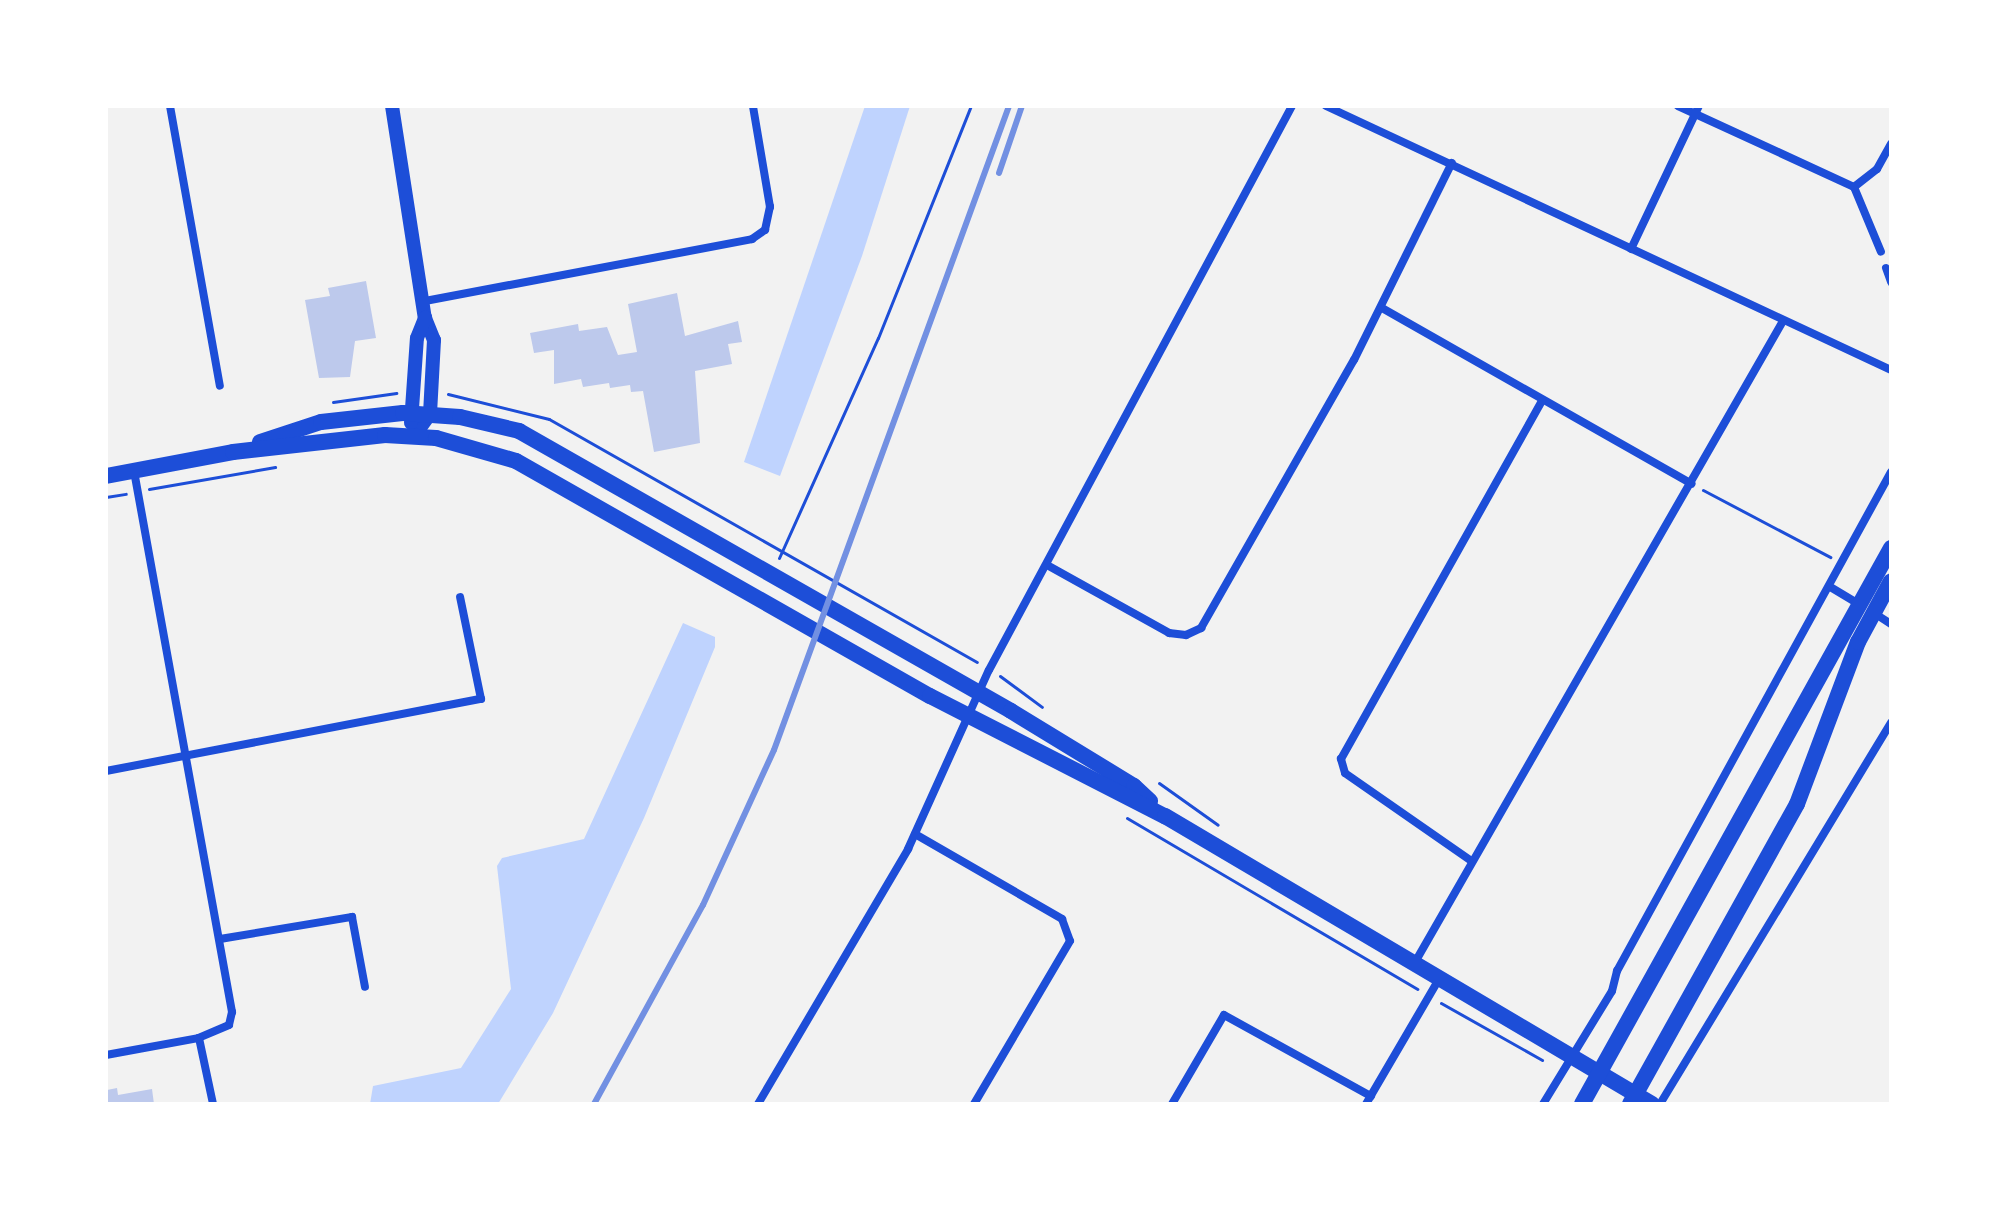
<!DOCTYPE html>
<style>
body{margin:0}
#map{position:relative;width:1997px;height:1210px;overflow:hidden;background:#f2f2f2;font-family:Arial,sans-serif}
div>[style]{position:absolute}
.water>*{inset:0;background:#bfd3fe}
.building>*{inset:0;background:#bdc9ec}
.path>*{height:3px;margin:-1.5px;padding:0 1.5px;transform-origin:1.5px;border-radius:1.5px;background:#1d4ed8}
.minor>*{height:8px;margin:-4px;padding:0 4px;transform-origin:4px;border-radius:4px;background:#1d4ed8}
.tertiary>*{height:14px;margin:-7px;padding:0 7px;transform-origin:7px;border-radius:7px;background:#1d4ed8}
.secondary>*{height:16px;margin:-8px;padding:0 8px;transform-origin:8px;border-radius:8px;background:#1d4ed8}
.rail>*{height:6px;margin:-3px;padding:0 3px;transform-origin:3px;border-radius:3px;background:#7290e2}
span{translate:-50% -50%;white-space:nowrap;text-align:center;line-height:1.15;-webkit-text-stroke:6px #fff;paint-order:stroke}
.frame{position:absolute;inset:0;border:108px solid #fff;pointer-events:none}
</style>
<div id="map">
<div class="water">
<div style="clip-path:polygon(865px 106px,910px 106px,862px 256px,780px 476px,744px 462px)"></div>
<div style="clip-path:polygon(683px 623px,715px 637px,715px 647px,644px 818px,553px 1013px,498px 1104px,370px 1104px,373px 1086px,461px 1068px,511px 989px,497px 866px,502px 858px,584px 839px)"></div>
</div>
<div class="building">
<div style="clip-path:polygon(366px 281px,376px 338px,355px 341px,350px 377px,319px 378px,305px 300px,330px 296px,328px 288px)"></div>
<div style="clip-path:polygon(677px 293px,685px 336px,738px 321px,742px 342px,728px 344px,732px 364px,695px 371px,700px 443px,654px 452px,643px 391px,631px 392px,630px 385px,610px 388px,609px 383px,583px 387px,581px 379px,554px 384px,554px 350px,534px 353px,530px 333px,578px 324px,579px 331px,607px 327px,618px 355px,637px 352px,628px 304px)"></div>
<div style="clip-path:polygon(117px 1088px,118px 1095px,152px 1089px,154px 1104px,106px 1104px,107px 1090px)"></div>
</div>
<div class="path">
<div style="left:448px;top:394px;width:104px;rotate:13.9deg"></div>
<div style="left:549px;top:419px;width:492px;rotate:29.6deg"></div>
<div style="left:333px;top:402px;width:64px;rotate:-8.1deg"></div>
<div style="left:149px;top:489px;width:128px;rotate:-9.9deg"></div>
<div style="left:1703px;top:490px;width:144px;rotate:27.8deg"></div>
<div style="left:106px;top:497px;width:20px;rotate:-9deg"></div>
<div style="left:779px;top:558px;width:241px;rotate:-65.8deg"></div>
<div style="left:878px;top:338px;width:250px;rotate:-68.2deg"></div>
<div style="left:1000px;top:676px;width:52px;rotate:36.4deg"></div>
<div style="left:1159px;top:783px;width:72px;rotate:35.4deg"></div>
<div style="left:1127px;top:818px;width:337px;rotate:30.5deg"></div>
<div style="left:1441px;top:1003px;width:116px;rotate:29.4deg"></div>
</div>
<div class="minor">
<div style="left:170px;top:106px;width:284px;rotate:79.9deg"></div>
<div style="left:1326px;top:106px;width:624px;rotate:25.04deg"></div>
<div style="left:1678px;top:106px;width:194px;rotate:24.7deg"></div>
<div style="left:1854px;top:187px;width:70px;rotate:67.4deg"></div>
<div style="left:1854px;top:187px;width:29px;rotate:-38deg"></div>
<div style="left:1877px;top:169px;width:29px;rotate:-61deg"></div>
<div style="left:1631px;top:249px;width:158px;rotate:-64.6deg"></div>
<div style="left:1886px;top:268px;width:15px;rotate:70deg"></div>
<div style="left:425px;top:301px;width:333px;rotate:-10.7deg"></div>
<div style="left:752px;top:239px;width:16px;rotate:-35deg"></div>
<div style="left:765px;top:230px;width:24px;rotate:-78deg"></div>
<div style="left:770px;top:207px;width:102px;rotate:-99.6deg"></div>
<div style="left:1382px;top:308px;width:356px;rotate:29.6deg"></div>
<div style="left:134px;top:471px;width:550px;rotate:79.73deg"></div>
<div style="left:232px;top:1012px;width:13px;rotate:103deg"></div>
<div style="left:229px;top:1025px;width:33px;rotate:157deg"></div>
<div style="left:199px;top:1038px;width:67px;rotate:78deg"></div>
<div style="left:1047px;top:565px;width:140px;rotate:29.1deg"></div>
<div style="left:1169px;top:633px;width:17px;rotate:7deg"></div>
<div style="left:1186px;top:635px;width:17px;rotate:-25deg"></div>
<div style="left:1201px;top:628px;width:309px;rotate:-60.3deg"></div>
<div style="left:1354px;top:360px;width:220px;rotate:-63.6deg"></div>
<div style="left:1832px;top:588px;width:35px;rotate:31deg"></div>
<div style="left:1874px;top:613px;width:20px;rotate:33deg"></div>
<div style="left:106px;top:771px;width:382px;rotate:-10.9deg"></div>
<div style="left:481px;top:699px;width:104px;rotate:-101.6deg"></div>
<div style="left:915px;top:834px;width:170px;rotate:30deg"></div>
<div style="left:1062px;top:919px;width:23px;rotate:70deg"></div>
<div style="left:1070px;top:941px;width:189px;rotate:120.5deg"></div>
<div style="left:1470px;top:860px;width:152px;rotate:-145.2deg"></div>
<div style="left:1345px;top:773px;width:15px;rotate:-106deg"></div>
<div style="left:1341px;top:759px;width:411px;rotate:-60.7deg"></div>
<div style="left:220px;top:939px;width:134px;rotate:-9.5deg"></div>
<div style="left:352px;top:917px;width:71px;rotate:79.5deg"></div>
<div style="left:1414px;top:964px;width:741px;rotate:-60.15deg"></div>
<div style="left:106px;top:1055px;width:95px;rotate:-10.4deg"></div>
<div style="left:758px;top:1104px;width:296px;rotate:-59.5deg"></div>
<div style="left:908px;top:849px;width:196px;rotate:-65.7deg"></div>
<div style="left:989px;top:670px;width:640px;rotate:-61.75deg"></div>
<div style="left:1172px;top:1104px;width:103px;rotate:-59.7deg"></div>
<div style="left:1224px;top:1015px;width:168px;rotate:28.9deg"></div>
<div style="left:1366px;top:1104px;width:145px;rotate:-59.7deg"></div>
<div style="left:1543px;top:1104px;width:132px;rotate:-58.6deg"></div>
<div style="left:1612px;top:991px;width:21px;rotate:-76deg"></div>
<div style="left:1617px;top:971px;width:569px;rotate:-61.23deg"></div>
<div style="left:1660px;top:1104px;width:446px;rotate:-58.8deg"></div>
</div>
<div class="tertiary">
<div style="left:392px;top:106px;width:215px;rotate:81.2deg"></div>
<div style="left:425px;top:318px;width:24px;rotate:68deg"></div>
<div style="left:434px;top:340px;width:74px;rotate:93.1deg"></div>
<div style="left:430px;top:414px;width:26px;rotate:126deg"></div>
<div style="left:411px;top:423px;width:85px;rotate:-86deg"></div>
<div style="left:417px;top:338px;width:22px;rotate:-68deg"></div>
</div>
<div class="secondary">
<div style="left:260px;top:442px;width:64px;rotate:-18.2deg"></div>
<div style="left:321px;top:422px;width:82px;rotate:-6.3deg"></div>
<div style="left:403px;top:413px;width:57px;rotate:4deg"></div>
<div style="left:460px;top:417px;width:61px;rotate:13.3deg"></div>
<div style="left:519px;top:431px;width:566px;rotate:29.64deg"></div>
<div style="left:1011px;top:711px;width:144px;rotate:31.4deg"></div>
<div style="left:1134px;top:786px;width:22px;rotate:43deg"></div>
<div style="left:106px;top:476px;width:129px;rotate:-10.7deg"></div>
<div style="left:233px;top:452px;width:153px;rotate:-6.4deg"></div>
<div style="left:385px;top:435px;width:51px;rotate:3.4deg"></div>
<div style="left:436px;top:438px;width:83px;rotate:16deg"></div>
<div style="left:516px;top:461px;width:476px;rotate:29.6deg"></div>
<div style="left:930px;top:696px;width:264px;rotate:27.1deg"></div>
<div style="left:1165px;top:816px;width:566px;rotate:30.6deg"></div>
<div style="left:1582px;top:1104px;width:636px;rotate:-60.94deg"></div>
<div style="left:1630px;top:1104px;width:343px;rotate:-60.9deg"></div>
<div style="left:1797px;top:804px;width:173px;rotate:-69.4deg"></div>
<div style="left:1858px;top:642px;width:69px;rotate:-61.6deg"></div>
</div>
<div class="rail">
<div style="left:999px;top:173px;width:71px;rotate:-71.1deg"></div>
<div style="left:594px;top:1104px;width:227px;rotate:-61.3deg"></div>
<div style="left:703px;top:905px;width:170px;rotate:-65.4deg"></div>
<div style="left:774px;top:750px;width:686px;rotate:-69.95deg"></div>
</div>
<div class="frame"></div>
</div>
